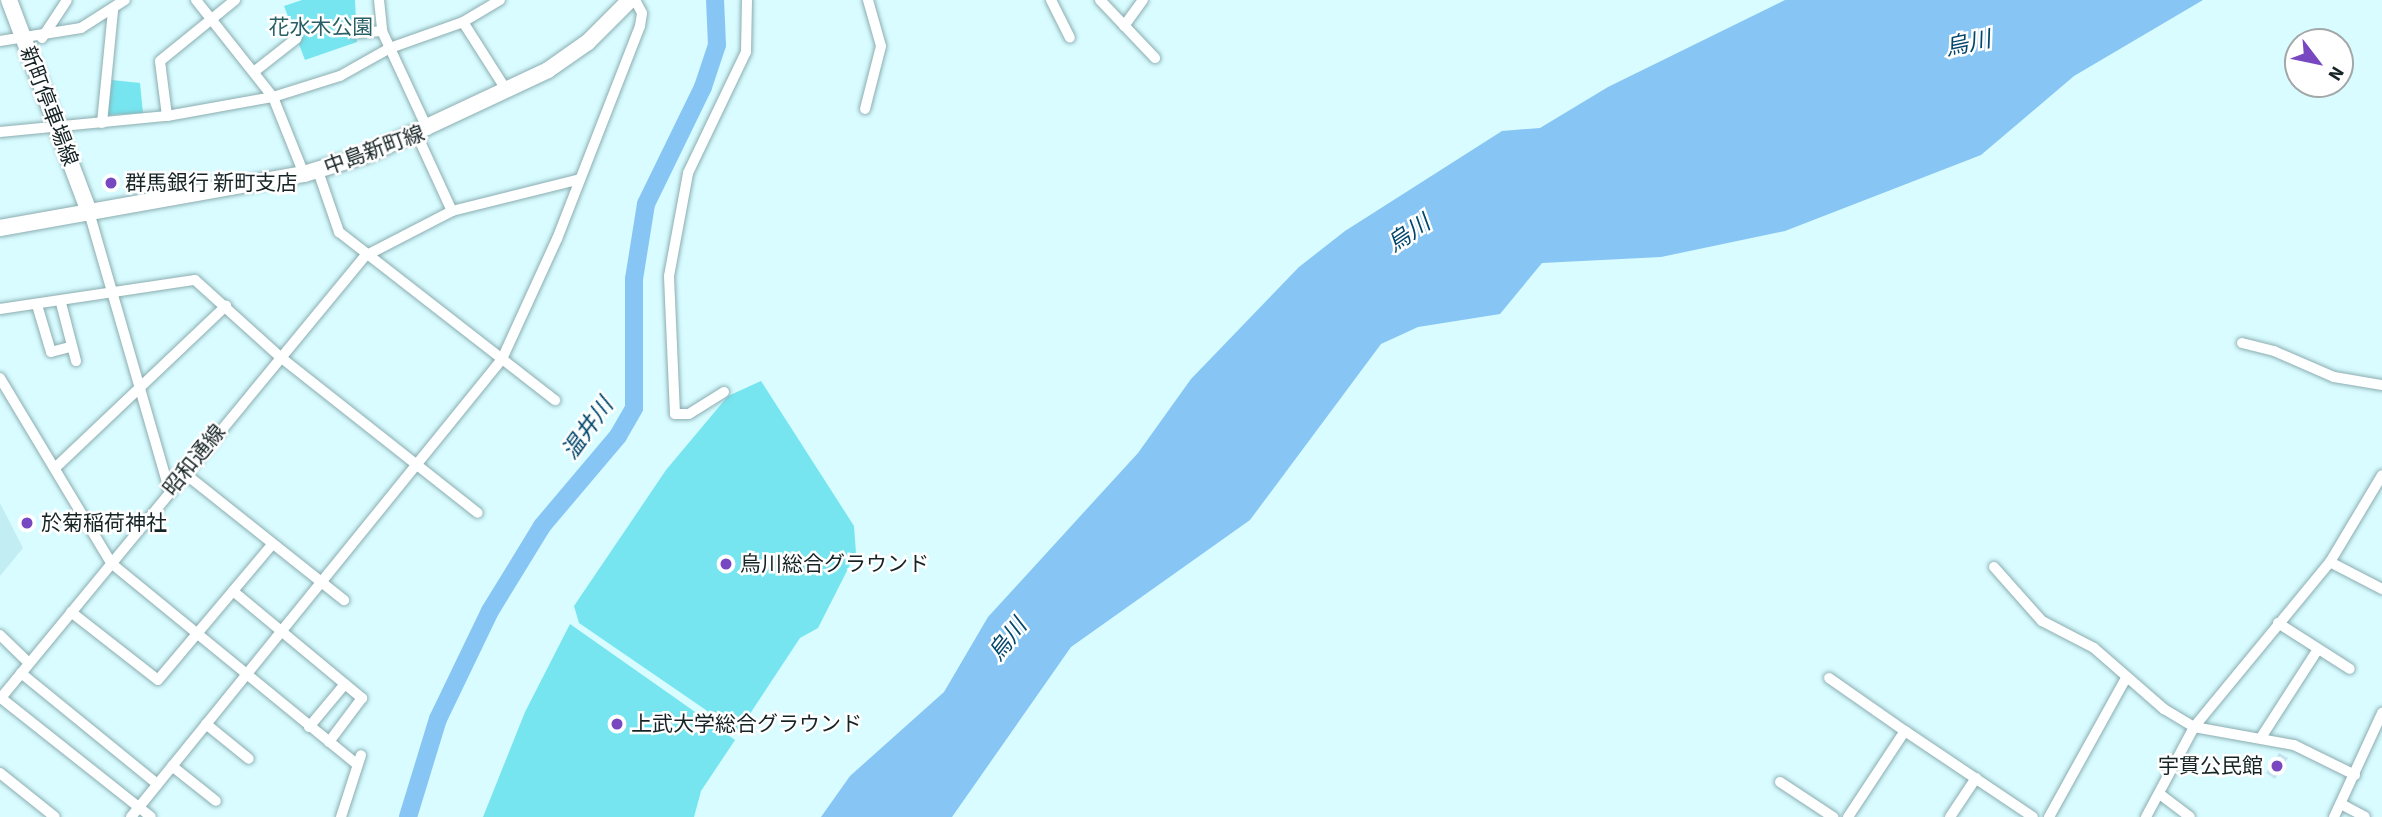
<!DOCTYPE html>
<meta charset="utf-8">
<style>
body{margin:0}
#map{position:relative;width:2382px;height:817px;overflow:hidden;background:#d8fcff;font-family:"Source Sans 3","Noto Sans JP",sans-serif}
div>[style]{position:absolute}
.built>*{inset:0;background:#c2eef3}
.green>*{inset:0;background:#76e5ef}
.water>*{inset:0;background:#87c5f4}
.river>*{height:18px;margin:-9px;padding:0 9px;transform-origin:9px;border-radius:9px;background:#87c5f4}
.building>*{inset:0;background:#c4e4f0}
.roads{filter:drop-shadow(0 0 2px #8badb1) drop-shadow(0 0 2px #8badb1)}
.minor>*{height:10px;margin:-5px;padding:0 5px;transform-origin:5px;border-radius:5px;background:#fff}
.secondary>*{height:16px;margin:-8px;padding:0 8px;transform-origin:8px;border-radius:8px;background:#fff}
.dots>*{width:19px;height:19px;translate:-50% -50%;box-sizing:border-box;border:4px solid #fff;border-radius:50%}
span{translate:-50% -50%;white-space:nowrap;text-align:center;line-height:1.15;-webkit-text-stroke:5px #fff;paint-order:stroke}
.park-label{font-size:21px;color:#296065}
.street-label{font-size:21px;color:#172426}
.poi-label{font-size:21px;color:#172426}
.left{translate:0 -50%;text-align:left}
.right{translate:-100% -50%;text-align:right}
.water-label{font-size:23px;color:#02466b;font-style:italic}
.north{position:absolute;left:2284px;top:28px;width:70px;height:70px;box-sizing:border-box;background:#fff;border:2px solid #a2a7a8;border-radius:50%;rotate:122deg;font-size:19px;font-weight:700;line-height:28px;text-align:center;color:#172426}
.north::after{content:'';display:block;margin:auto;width:24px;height:32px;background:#7848c0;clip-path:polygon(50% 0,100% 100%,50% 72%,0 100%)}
</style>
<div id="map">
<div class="built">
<div style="clip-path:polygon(0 503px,23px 548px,0 576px)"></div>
</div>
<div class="green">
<div style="clip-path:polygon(302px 0,355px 0,357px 42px,305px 60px,284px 6px)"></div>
<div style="clip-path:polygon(112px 80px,140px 83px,143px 113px,107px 115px)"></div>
<div style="clip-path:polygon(761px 381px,854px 526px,856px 553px,818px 628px,800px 638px,738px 732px,579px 623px,574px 606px,666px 470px,728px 396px)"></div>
<div style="clip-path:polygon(570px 624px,735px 740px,701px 791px,694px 817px,483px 817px,525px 712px)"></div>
</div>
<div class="water">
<div style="clip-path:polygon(1785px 0,2203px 0,2074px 76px,1981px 155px,1785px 231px,1661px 257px,1542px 263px,1500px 314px,1418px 327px,1381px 344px,1250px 520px,1071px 647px,952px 817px,821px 817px,850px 776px,944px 692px,988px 617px,1138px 453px,1191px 379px,1299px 267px,1345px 231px,1502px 131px,1540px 128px,1608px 87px)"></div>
</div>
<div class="river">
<div style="left:408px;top:817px;width:102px;rotate:-73deg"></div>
<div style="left:438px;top:719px;width:120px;rotate:-64.3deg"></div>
<div style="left:490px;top:611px;width:100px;rotate:-58.5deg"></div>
<div style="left:542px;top:526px;width:118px;rotate:-49.8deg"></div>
<div style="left:618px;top:436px;width:32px;rotate:-60deg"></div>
<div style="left:634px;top:408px;width:129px;rotate:-90deg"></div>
<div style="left:634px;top:279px;width:76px;rotate:-80.9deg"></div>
<div style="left:646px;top:204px;width:130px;rotate:-64deg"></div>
<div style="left:703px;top:87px;width:44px;rotate:-71.6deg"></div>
<div style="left:717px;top:45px;width:45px;rotate:-92.5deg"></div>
</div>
<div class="building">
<div style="clip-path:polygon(2279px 753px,2288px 758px,2275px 779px,2266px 773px)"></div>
</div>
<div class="roads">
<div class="minor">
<div style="left:196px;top:0;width:124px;rotate:51.6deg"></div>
<div style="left:273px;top:97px;width:83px;rotate:68.1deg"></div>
<div style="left:379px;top:0;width:31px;rotate:84deg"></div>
<div style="left:382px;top:31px;width:109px;rotate:65.1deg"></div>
<div style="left:1051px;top:0;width:42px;rotate:63.4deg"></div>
<div style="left:1100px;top:0;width:80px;rotate:46.5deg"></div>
<div style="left:463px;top:22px;width:82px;rotate:57.5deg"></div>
<div style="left:1124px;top:26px;width:32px;rotate:-54deg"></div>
<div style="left:355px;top:33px;width:27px;rotate:-4deg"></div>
<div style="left:42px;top:38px;width:45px;rotate:-56.7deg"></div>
<div style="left:0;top:41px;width:82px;rotate:-9.1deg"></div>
<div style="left:81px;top:28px;width:52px;rotate:-32.5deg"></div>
<div style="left:255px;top:71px;width:53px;rotate:-38.2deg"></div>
<div style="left:865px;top:109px;width:65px;rotate:-75.7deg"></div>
<div style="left:881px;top:46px;width:48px;rotate:-105.8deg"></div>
<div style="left:167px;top:116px;width:55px;rotate:-97.3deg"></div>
<div style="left:160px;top:61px;width:97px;rotate:-39.1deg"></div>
<div style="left:102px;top:123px;width:114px;rotate:-84.4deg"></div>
<div style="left:0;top:132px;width:168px;rotate:-5.5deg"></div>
<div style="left:167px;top:116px;width:108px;rotate:-10.2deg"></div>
<div style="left:273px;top:97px;width:70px;rotate:-17.4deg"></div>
<div style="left:340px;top:76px;width:57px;rotate:-29.2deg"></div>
<div style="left:390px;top:48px;width:77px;rotate:-19.6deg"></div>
<div style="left:463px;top:22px;width:43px;rotate:-30.7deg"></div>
<div style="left:417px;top:135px;width:84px;rotate:65.3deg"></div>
<div style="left:318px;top:171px;width:65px;rotate:71deg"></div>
<div style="left:339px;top:232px;width:274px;rotate:37.9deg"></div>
<div style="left:89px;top:212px;width:289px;rotate:73.9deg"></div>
<div style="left:61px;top:303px;width:60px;rotate:75.5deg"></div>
<div style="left:37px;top:305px;width:49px;rotate:73.4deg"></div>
<div style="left:51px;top:352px;width:20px;rotate:-15deg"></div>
<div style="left:0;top:309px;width:197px;rotate:-8.5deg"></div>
<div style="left:195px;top:280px;width:113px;rotate:42.1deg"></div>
<div style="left:279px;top:356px;width:253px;rotate:38.3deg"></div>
<div style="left:2242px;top:343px;width:33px;rotate:14deg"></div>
<div style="left:2274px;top:351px;width:65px;rotate:23.4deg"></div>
<div style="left:2334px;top:377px;width:49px;rotate:9.5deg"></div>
<div style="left:0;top:378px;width:216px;rotate:59deg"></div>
<div style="left:111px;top:563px;width:318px;rotate:39.3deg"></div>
<div style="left:724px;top:392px;width:41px;rotate:147.8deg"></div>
<div style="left:689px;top:414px;width:14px;rotate:180deg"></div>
<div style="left:675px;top:414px;width:138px;rotate:-92.5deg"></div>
<div style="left:669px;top:276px;width:105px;rotate:-79.5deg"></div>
<div style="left:688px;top:173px;width:134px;rotate:-64.4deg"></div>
<div style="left:746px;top:52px;width:52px;rotate:-88.9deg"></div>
<div style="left:55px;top:468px;width:236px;rotate:-43.5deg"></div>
<div style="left:183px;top:472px;width:206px;rotate:38.5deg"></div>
<div style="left:2330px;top:562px;width:59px;rotate:27.4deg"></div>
<div style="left:1994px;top:567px;width:72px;rotate:48.4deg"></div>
<div style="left:2042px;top:621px;width:59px;rotate:27.4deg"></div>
<div style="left:2094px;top:648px;width:93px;rotate:41.1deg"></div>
<div style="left:2164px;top:709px;width:35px;rotate:31deg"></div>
<div style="left:2194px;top:727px;width:102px;rotate:10.2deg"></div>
<div style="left:2294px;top:745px;width:68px;rotate:26.2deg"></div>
<div style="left:233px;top:591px;width:168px;rotate:39.7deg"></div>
<div style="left:362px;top:698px;width:55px;rotate:126.9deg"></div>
<div style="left:71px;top:612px;width:110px;rotate:38deg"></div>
<div style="left:158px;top:680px;width:175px;rotate:-49.9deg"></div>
<div style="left:2278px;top:623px;width:85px;rotate:32.6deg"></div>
<div style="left:0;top:635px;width:40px;rotate:44deg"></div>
<div style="left:21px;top:673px;width:176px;rotate:39.2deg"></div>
<div style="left:1829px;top:678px;width:93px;rotate:34.9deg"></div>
<div style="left:1px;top:698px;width:191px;rotate:38.4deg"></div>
<div style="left:0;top:699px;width:574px;rotate:-50.51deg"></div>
<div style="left:365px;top:256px;width:98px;rotate:-27.3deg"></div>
<div style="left:452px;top:211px;width:132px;rotate:-14deg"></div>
<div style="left:206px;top:724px;width:55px;rotate:39.1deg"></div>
<div style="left:309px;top:727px;width:56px;rotate:-50.1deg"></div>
<div style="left:2262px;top:736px;width:103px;rotate:-57.2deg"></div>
<div style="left:172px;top:766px;width:56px;rotate:38.5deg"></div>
<div style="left:0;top:773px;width:70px;rotate:38.7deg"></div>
<div style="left:1780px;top:782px;width:64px;rotate:33.4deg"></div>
<div style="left:2161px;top:795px;width:36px;rotate:37deg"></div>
<div style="left:2341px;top:804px;width:27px;rotate:28deg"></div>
<div style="left:131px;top:817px;width:589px;rotate:-50.99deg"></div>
<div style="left:502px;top:359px;width:132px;rotate:-65.4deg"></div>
<div style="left:557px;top:239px;width:229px;rotate:-68.7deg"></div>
<div style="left:640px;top:26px;width:13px;rotate:-81deg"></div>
<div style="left:642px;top:13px;width:15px;rotate:-118deg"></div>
<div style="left:341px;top:817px;width:65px;rotate:-72.1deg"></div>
<div style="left:1848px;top:817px;width:103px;rotate:-56.5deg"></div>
<div style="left:1905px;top:731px;width:154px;rotate:33.9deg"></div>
<div style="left:1950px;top:817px;width:47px;rotate:-56.3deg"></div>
<div style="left:2049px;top:817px;width:159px;rotate:-61deg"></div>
<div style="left:2146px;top:817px;width:102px;rotate:-61.9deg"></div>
<div style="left:2194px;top:727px;width:214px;rotate:-50.5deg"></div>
<div style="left:2330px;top:562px;width:101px;rotate:-59.1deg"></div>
<div style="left:2334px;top:817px;width:115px;rotate:-65.2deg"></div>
</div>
<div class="secondary">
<div style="left:9px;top:0;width:227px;rotate:69.3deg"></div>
<div style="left:0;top:228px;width:309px;rotate:-10.1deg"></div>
<div style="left:304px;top:174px;width:68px;rotate:-17.1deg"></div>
<div style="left:369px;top:154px;width:198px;rotate:-25.1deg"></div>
<div style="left:548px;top:70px;width:49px;rotate:-35deg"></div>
<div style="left:588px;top:42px;width:59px;rotate:-45deg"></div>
</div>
</div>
<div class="dots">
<div style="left:111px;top:183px;background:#7848c0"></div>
<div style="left:27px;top:523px;background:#7848c0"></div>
<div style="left:726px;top:564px;background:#7848c0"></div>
<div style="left:617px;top:724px;background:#7848c0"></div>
<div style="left:2277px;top:766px;background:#7848c0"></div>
</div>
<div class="park-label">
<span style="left:321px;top:27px">花水木公園</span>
</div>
<div class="street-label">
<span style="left:49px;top:106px;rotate:69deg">新町停車場線</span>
<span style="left:374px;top:150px;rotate:-20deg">中島新町線</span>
<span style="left:194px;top:460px;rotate:-51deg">昭和通線</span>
</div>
<div class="poi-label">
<span class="left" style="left:125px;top:183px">群馬銀行 新町支店</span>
<span class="left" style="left:41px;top:523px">於菊稲荷神社</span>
<span class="left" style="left:740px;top:564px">烏川総合グラウンド</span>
<span class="left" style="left:631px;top:724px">上武大学総合グラウンド</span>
<span class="right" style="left:2263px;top:766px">宇貫公民館</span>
</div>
<div class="water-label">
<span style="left:1968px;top:44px;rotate:-12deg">烏川</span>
<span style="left:1409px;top:234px;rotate:-34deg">烏川</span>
<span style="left:588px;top:429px;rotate:-54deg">温井川</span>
<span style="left:1008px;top:640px;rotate:-52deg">烏川</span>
</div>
<div class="north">N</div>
</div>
